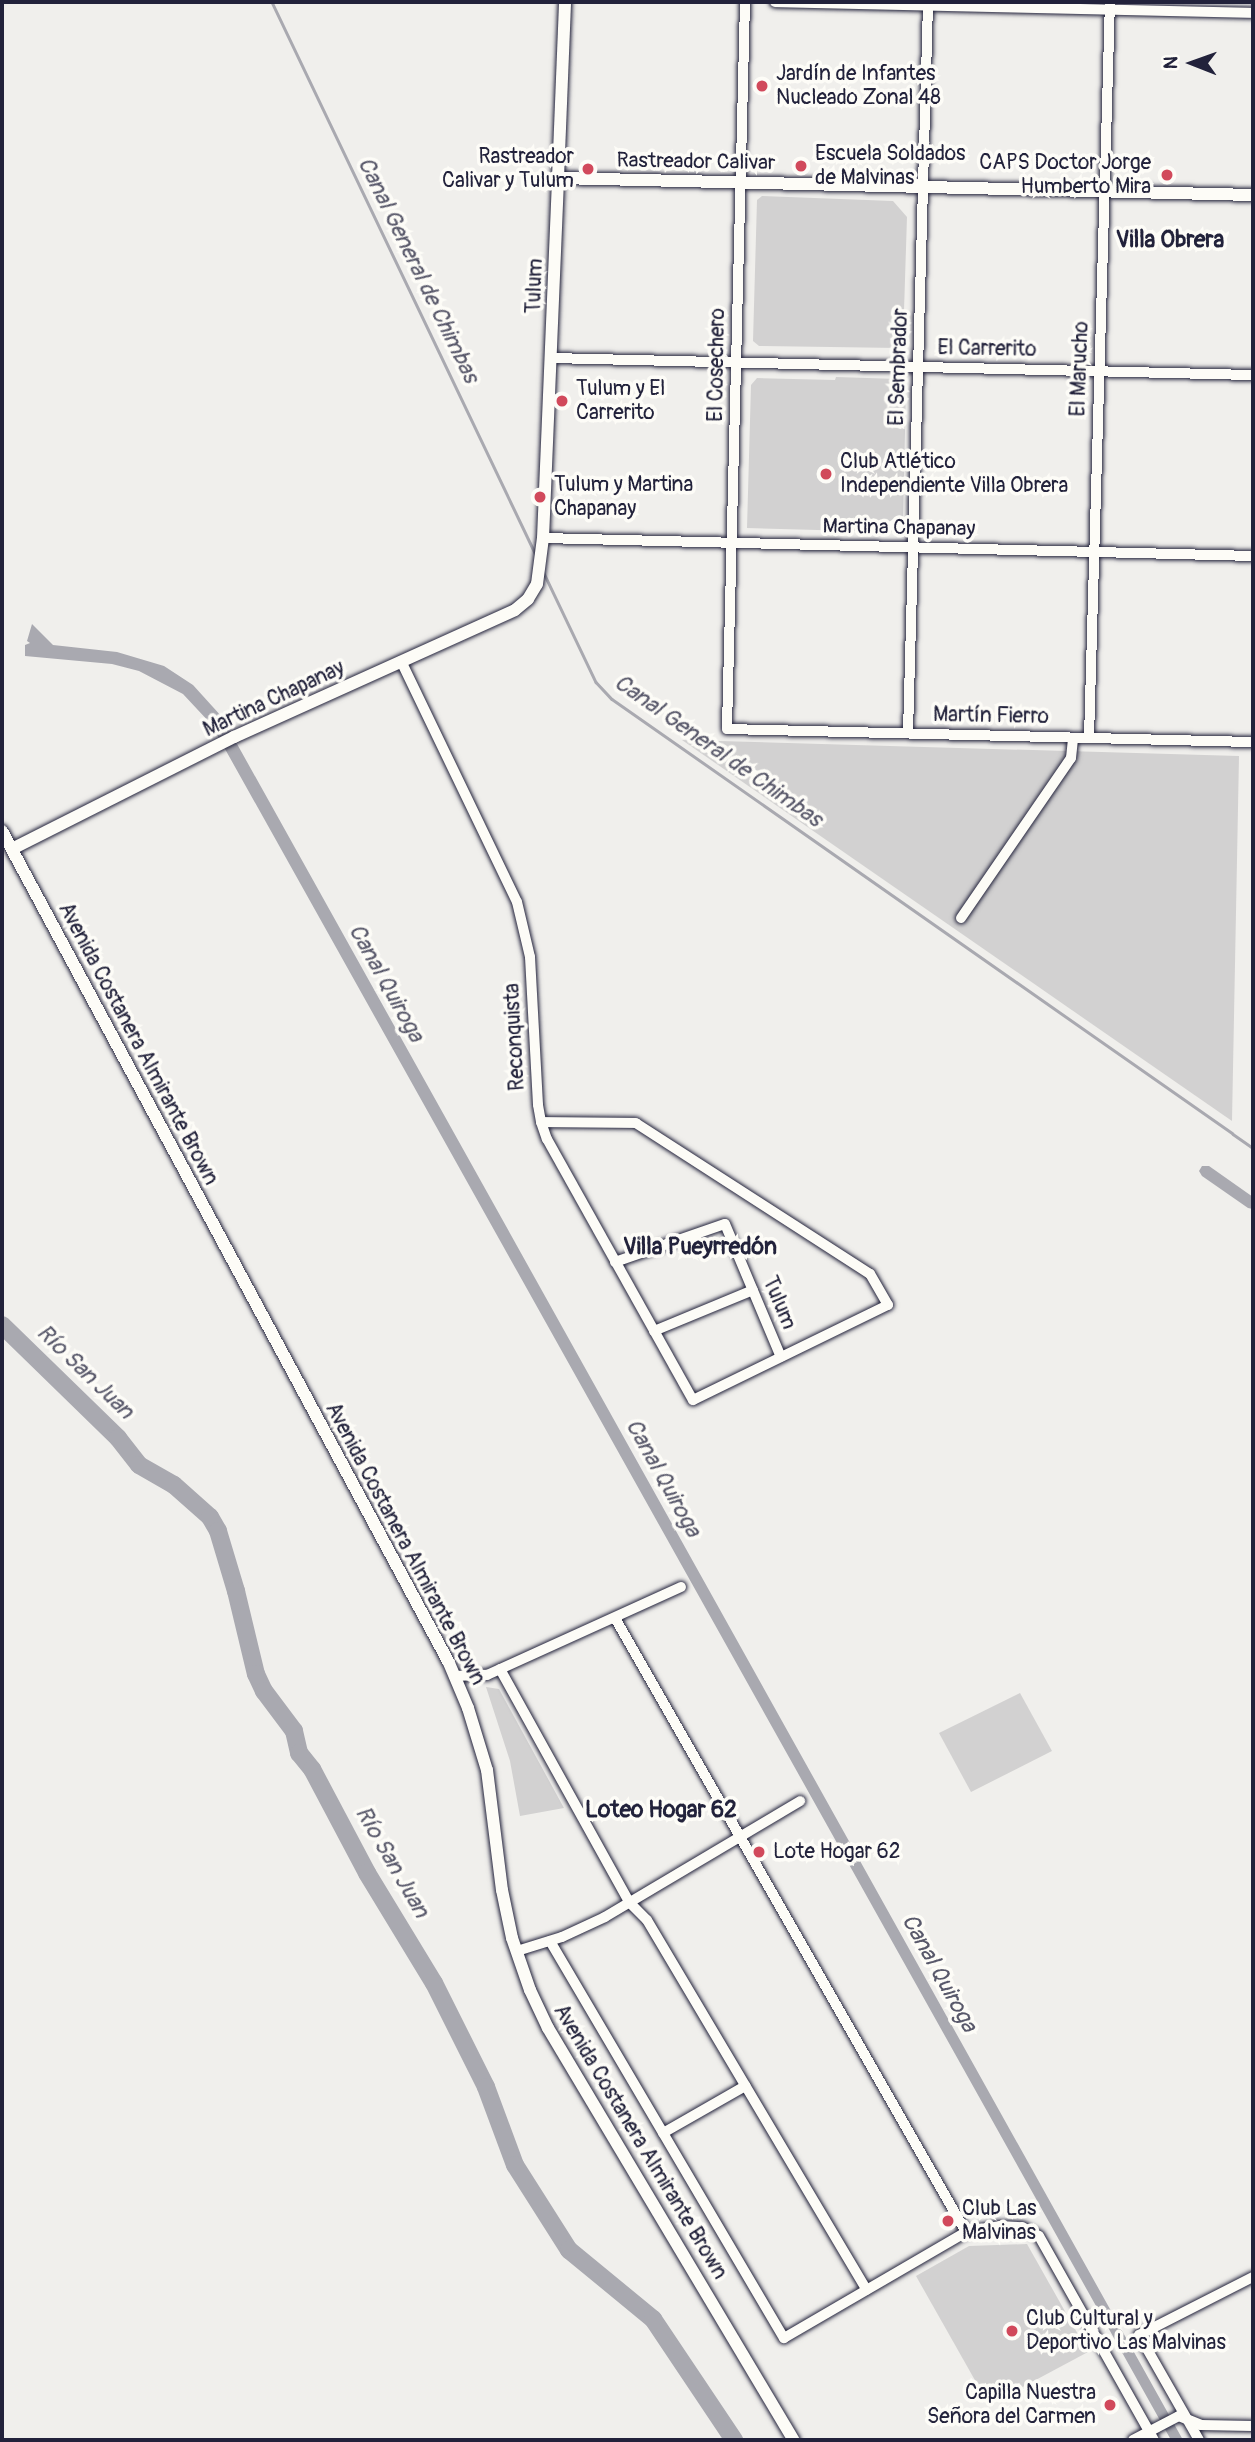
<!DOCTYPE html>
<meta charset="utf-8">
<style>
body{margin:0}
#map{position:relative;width:1255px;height:2442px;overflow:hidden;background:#f0efec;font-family:Pangolin,sans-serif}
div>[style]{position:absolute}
.green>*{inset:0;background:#d2d1d1}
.water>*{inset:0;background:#a9a9b0}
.stream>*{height:2.5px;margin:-1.25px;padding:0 1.25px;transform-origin:1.25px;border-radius:1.25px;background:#a9a9b0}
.river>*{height:18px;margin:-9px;padding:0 9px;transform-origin:9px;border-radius:9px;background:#a9a9b0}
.roads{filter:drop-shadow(0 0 2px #22223b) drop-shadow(0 0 2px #22223b)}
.minor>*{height:10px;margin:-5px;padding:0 5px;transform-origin:5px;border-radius:5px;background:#fdfcf7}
.tertiary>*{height:12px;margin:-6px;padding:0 6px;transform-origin:6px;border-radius:6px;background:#fdfcf7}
.secondary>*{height:12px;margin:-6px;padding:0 6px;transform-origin:6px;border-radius:6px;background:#fdfcf7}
.dots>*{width:19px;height:19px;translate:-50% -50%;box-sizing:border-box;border:4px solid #fdfcf7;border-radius:50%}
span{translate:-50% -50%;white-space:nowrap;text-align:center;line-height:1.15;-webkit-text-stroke:7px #fdfcf7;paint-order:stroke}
.poi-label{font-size:21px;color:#22223b}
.left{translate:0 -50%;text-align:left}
.right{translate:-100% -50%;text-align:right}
.street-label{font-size:21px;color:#22223b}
.neighbourhood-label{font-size:23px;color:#22223b;font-weight:700}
.water-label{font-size:23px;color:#58586a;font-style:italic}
.frame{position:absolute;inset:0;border:4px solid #22223b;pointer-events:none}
.north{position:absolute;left:1157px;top:28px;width:70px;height:70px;-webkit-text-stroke:5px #fdfcf7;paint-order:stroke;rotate:271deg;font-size:19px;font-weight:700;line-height:28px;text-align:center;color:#22223b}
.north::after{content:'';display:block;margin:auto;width:24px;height:32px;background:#22223b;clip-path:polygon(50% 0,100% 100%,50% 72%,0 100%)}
</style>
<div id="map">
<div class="green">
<div style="clip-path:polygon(762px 196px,893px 201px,907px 217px,903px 342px,899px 348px,759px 346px,753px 341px,757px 200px)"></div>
<div style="clip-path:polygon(836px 377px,898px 379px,906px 386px,903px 521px,891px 532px,747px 528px,751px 385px,757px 378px,835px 380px)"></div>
<div style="clip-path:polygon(682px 740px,1239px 756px,1232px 1121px)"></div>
<div style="clip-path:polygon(486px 1687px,499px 1689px,564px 1808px,520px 1816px,510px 1761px)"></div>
<div style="clip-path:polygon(1020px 1693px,1052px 1751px,971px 1792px,939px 1733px)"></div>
<div style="clip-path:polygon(1027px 2244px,1088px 2352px,989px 2405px,916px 2276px,969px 2246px)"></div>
</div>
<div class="water">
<div style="clip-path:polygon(32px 624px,53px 645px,117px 652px,164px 666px,193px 685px,222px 717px,1183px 2440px,1171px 2440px,211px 724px,183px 694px,139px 671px,112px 664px,25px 656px,25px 645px,30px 643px,27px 641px)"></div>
<div style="clip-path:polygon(1202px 1166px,1209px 1166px,1253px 1197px,1253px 1209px,1248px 1208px,1202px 1176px,1199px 1171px)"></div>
</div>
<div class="stream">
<div style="left:272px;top:2px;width:613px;rotate:64.48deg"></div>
<div style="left:543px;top:571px;width:123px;rotate:64.5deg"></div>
<div style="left:596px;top:682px;width:23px;rotate:47deg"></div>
<div style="left:612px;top:699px;width:757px;rotate:34.99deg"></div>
<div style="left:1233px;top:1134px;width:24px;rotate:35deg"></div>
</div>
<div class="river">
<div style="left:2px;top:1325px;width:162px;rotate:44.2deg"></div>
<div style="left:118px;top:1438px;width:34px;rotate:52deg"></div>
<div style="left:139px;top:1465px;width:40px;rotate:29.7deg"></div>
<div style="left:174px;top:1485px;width:48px;rotate:41.6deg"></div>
<div style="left:210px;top:1517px;width:16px;rotate:60deg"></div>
<div style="left:218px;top:1531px;width:63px;rotate:73.3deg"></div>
<div style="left:236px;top:1591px;width:85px;rotate:76.5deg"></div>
<div style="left:256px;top:1674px;width:19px;rotate:65deg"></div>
<div style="left:264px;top:1691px;width:50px;rotate:53.1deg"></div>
<div style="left:294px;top:1731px;width:23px;rotate:77deg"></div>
<div style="left:299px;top:1753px;width:21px;rotate:51deg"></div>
<div style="left:312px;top:1769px;width:118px;rotate:62.1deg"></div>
<div style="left:367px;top:1873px;width:129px;rotate:58.7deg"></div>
<div style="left:434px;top:1983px;width:116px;rotate:63.4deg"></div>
<div style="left:486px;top:2087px;width:83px;rotate:69.6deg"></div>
<div style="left:515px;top:2165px;width:101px;rotate:57.6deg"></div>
<div style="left:569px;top:2250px;width:109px;rotate:39.4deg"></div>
<div style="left:653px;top:2319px;width:146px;rotate:56.2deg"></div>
</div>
<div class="roads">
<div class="minor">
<div style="left:745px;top:2px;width:727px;rotate:91.42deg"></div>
<div style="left:727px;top:729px;width:526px;rotate:1.42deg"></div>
<div style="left:775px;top:2px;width:478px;rotate:1.3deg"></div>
<div style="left:551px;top:358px;width:702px;rotate:1.39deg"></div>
<div style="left:543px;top:538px;width:710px;rotate:1.45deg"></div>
<div style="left:401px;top:661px;width:267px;rotate:64.3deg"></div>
<div style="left:517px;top:902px;width:57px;rotate:76.7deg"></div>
<div style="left:530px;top:957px;width:148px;rotate:86.9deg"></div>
<div style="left:538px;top:1105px;width:17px;rotate:80deg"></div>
<div style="left:541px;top:1122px;width:18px;rotate:71deg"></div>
<div style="left:547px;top:1139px;width:299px;rotate:60.8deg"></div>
<div style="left:693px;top:1400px;width:217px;rotate:-26deg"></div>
<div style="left:888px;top:1305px;width:36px;rotate:-120deg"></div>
<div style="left:870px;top:1274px;width:278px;rotate:-147.2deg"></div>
<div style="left:636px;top:1123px;width:95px;rotate:-179.4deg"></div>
<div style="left:908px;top:733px;width:731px;rotate:-88.43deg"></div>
<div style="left:1089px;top:738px;width:736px;rotate:-88.37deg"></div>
<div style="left:961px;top:918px;width:194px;rotate:-55.5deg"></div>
<div style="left:1071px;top:758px;width:20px;rotate:-84deg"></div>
<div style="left:615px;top:1262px;width:116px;rotate:-19.1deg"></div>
<div style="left:725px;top:1224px;width:144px;rotate:67.2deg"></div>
<div style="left:654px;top:1331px;width:107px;rotate:-22.5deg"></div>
<div style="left:615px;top:1618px;width:707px;rotate:60.25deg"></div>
<div style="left:500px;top:1669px;width:266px;rotate:61deg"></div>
<div style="left:629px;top:1902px;width:25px;rotate:45deg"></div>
<div style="left:647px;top:1920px;width:430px;rotate:59.3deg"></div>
<div style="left:454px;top:1676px;width:33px;rotate:-2deg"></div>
<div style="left:487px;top:1675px;width:213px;rotate:-24.4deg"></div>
<div style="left:550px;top:1941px;width:461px;rotate:59.5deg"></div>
<div style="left:784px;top:2338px;width:211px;rotate:-30.2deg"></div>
<div style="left:966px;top:2232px;width:35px;rotate:-10deg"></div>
<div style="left:1000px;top:2226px;width:22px;rotate:3deg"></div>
<div style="left:1022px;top:2227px;width:19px;rotate:28deg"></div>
<div style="left:1039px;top:2236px;width:234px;rotate:60.6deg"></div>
<div style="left:517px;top:1951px;width:47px;rotate:-17.3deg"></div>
<div style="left:562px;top:1937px;width:47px;rotate:-24.9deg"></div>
<div style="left:605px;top:1917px;width:227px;rotate:-30.7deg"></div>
<div style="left:663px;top:2133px;width:95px;rotate:-29.8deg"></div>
<div style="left:1133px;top:2440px;width:52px;rotate:-27.6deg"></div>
<div style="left:1179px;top:2416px;width:24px;rotate:22deg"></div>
<div style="left:1201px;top:2425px;width:52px;rotate:1.1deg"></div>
<div style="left:1199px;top:2440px;width:121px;rotate:-119.7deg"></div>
<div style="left:1139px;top:2335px;width:128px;rotate:-27deg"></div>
</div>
<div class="tertiary">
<div style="left:558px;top:178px;width:176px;rotate:-87.7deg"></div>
</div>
<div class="secondary">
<div style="left:2px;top:831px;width:944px;rotate:61.75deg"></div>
<div style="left:449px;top:1663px;width:49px;rotate:67.1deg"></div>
<div style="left:468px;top:1708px;width:65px;rotate:73deg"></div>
<div style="left:487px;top:1770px;width:121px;rotate:82.9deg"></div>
<div style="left:502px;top:1890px;width:49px;rotate:78.2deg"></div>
<div style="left:512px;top:1938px;width:55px;rotate:70.9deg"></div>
<div style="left:530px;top:1990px;width:42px;rotate:64.7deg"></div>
<div style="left:548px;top:2028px;width:480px;rotate:59.2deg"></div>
<div style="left:12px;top:849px;width:249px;rotate:-26.8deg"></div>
<div style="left:234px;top:737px;width:308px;rotate:-24.3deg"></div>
<div style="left:515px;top:610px;width:17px;rotate:-40deg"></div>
<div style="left:528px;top:599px;width:17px;rotate:-59deg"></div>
<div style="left:537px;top:584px;width:46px;rotate:-82.6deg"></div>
<div style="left:543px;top:538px;width:360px;rotate:-87.6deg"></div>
<div style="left:558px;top:178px;width:695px;rotate:1.4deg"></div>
</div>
</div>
<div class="dots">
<div style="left:762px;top:86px;background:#d1495b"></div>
<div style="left:801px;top:166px;background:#d1495b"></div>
<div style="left:588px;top:169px;background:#d1495b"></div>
<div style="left:1167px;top:175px;background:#d1495b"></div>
<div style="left:562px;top:401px;background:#d1495b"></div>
<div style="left:826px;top:474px;background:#d1495b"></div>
<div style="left:540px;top:497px;background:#d1495b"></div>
<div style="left:759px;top:1852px;background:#d1495b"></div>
<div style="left:948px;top:2221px;background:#d1495b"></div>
<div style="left:1012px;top:2331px;background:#d1495b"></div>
<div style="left:1110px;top:2405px;background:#d1495b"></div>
</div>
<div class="poi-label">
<span class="left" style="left:776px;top:86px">Jardín de Infantes<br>Nucleado Zonal 48</span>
<span class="left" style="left:815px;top:166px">Escuela Soldados<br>de Malvinas</span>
<span class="right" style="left:574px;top:169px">Rastreador<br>Calivar y Tulum</span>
<span class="right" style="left:1151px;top:175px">CAPS Doctor Jorge<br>Humberto Mira</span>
<span class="left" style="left:576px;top:401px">Tulum y El<br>Carrerito</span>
<span class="left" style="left:840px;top:474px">Club Atlético<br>Independiente Villa Obrera</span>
<span class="left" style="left:554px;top:497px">Tulum y Martina<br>Chapanay</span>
<span class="left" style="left:773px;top:1852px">Lote Hogar 62</span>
<span class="left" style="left:962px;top:2221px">Club Las<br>Malvinas</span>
<span class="left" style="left:1026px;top:2331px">Club Cultural y<br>Deportivo Las Malvinas</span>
<span class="right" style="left:1096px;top:2405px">Capilla Nuestra<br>Señora del Carmen</span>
</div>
<div class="street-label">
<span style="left:696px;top:162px;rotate:1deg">Rastreador Calivar</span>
<span style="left:535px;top:286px;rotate:-88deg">Tulum</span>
<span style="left:987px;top:349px;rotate:1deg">El Carrerito</span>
<span style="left:717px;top:365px;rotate:-89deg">El Cosechero</span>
<span style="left:899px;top:367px;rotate:-88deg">El Sembrador</span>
<span style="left:1080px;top:369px;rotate:-88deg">El Marucho</span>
<span style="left:899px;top:528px;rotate:1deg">Martina Chapanay</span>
<span style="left:274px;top:699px;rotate:-25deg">Martina Chapanay</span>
<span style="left:991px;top:716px;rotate:1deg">Martín Fierro</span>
<span style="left:515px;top:1037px;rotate:-93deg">Reconquista</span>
<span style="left:138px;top:1044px;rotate:62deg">Avenida Costanera Almirante Brown</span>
<span style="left:779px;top:1303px;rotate:67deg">Tulum</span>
<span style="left:405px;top:1544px;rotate:62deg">Avenida Costanera Almirante Brown</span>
<span style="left:640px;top:2142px;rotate:59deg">Avenida Costanera Almirante Brown</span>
</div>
<div class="neighbourhood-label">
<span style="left:1170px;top:240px">Villa Obrera</span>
<span style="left:700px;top:1247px">Villa Pueyrredón</span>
<span style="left:661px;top:1810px">Loteo Hogar 62</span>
</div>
<div class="water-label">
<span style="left:418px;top:270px;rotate:64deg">Canal General de Chimbas</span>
<span style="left:718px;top:751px;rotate:35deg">Canal General de Chimbas</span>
<span style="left:386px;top:983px;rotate:61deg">Canal Quiroga</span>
<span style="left:85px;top:1372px;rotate:44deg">Río San Juan</span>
<span style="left:663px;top:1478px;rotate:61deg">Canal Quiroga</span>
<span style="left:392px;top:1862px;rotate:60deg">Río San Juan</span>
<span style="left:939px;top:1973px;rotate:61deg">Canal Quiroga</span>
</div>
<div class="frame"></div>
<div class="north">N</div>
</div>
